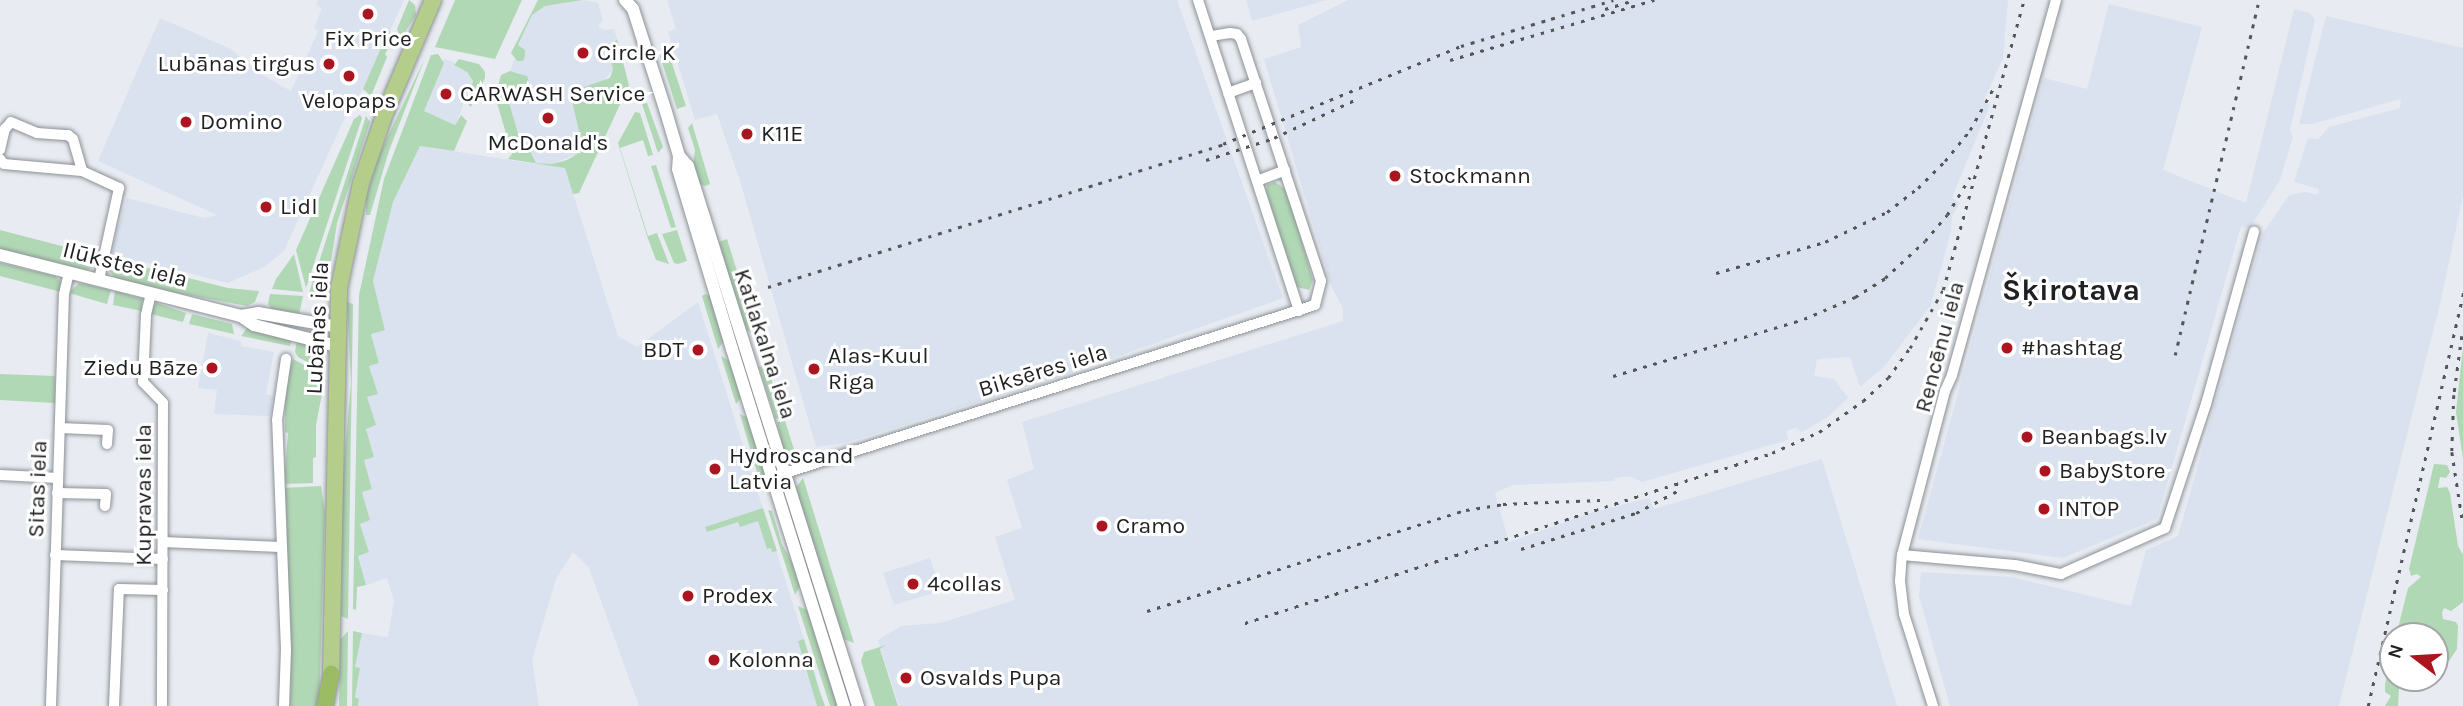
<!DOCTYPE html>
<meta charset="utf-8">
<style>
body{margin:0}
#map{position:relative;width:2463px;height:706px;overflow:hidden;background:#e8ecf2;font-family:Karla,sans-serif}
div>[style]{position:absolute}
.built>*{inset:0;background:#d9e2ee}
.green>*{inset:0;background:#b1d8b4}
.roads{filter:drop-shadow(0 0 2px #8d9196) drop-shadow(0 0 2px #8d9196)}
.minor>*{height:10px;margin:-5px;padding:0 5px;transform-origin:5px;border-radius:5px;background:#fff}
.tertiary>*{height:12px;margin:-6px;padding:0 6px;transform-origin:6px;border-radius:6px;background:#fff}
.primary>*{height:16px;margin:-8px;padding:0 8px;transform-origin:8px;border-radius:8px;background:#b4cd8b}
.trunk>*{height:16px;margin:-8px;padding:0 8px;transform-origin:8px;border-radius:8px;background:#9bbc64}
.rail>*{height:2.5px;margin-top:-1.25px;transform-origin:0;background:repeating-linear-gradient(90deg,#535558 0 3.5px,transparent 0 10.5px)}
.dots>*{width:19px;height:19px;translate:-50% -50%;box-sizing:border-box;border:4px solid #fff;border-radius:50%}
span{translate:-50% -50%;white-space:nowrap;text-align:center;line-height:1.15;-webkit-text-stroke:6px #fff;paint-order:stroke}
.poi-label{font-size:23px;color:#1f2022}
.left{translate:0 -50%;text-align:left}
.right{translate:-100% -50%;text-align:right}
.street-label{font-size:23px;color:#1f2022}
.district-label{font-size:30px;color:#1f2022;font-weight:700}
.north{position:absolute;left:2379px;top:622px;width:70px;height:70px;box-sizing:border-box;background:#fff;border:2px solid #a5a6a7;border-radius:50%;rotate:287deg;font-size:19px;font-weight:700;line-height:28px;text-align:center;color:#1f2022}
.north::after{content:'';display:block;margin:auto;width:24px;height:32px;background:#aa1520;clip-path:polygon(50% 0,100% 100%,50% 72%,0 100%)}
</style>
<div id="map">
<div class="built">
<div style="clip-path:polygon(318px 0,404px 0,363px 89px,347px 113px,284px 251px,264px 267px,228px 283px,111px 254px,127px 198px,204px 218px,217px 215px,98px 161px,160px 18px,231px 49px,259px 73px,291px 91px,318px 31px,314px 28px,322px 8px,316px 5px)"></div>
<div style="clip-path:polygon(583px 0,598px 3px,603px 20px,598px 26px,603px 30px,614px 29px,617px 39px,613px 41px,613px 69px,604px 81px,570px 92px,582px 138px,577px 154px,552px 164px,538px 163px,565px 168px,618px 336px,637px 347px,698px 302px,825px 706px,639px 706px,589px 568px,573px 552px,556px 579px,532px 660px,539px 706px,358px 706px,359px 699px,355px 698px,360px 669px,355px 667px,362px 633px,388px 637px,394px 600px,387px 578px,366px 585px,358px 555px,369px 552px,360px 523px,370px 520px,362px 492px,372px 488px,364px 460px,374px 457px,366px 429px,367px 397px,377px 394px,369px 365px,379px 362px,371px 334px,385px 329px,373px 281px,393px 202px,420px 146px,536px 164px,530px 151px,523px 151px,509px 102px,514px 91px,524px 88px,522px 74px,510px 71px,514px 59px,517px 61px,518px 46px,532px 15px,545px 6px)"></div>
<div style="clip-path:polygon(667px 0,1177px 0,1283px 298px,1059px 377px,845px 443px,816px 447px,740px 181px,717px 114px,695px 120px,668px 32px,676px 29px)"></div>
<div style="clip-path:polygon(1246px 0,1327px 0,1252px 21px)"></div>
<div style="clip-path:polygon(1348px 0,2008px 0,2003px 58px,1983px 102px,1990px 105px,1952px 198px,1960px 203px,1952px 216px,1951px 231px,1931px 305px,1884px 367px,1860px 387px,1850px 357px,1817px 359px,1814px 376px,1834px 379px,1848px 398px,1828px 417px,1802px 432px,1796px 428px,1786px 431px,1788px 440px,1642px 482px,1630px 476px,1615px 478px,1615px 481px,1512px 485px,1495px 493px,1509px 542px,1590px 513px,1649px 498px,1654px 509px,1822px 459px,1897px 706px,899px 706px,878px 640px,901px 626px,940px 623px,1015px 600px,995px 537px,1022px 528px,1007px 480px,1034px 469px,1022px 422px,1343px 321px,1343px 308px,1332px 288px,1264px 59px,1301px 47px,1298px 25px)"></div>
<div style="clip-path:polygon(2109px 4px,2202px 27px,2163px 170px,2246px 203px,2294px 9px,2310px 13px,2315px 20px,2290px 130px,2293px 136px,2280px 180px,2250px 228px,2241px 226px,2157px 519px,2063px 558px,1918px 539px,2044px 78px,2087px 89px)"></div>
<div style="clip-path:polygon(2326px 16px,2463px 48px,2463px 195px,2441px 300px,2339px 706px,1950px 706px,1919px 596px,1921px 572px,2012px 577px,2131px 606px,2146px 550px,2178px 536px,2263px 233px,2289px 195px,2306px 192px,2318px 195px,2319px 189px,2294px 182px,2308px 138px,2318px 139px,2329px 127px,2400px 108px,2401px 99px,2312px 124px,2299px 124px)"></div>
<div style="clip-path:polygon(444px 59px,454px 62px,454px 65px,467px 72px,473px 81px,455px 125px,424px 111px)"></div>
<div style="clip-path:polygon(208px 333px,241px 341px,241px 346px,274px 352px,266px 394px,273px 396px,270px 416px,214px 414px,217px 390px,198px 388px)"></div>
<div style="clip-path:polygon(930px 558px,941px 591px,894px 605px,883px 573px)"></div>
</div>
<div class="green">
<div style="clip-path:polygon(409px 0,415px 5px,416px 15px,400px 40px,397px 29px)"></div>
<div style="clip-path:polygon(455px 0,522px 0,495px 59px,435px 47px)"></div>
<div style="clip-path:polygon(538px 0,583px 0,545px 6px,532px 15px,518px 45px,525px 50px,525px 56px,523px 61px,517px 61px,511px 53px)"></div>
<div style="clip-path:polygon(389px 30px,394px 40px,385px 54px,387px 57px,371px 96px,363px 89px)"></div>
<div style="clip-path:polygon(617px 39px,629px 85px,579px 193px,573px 194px,565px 168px,508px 159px,512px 154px,495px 96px,501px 75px,510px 71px,527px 76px,529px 81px,527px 86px,514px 91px,509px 102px,523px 151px,530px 151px,536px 163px,552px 164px,567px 160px,577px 154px,582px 144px,570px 92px,610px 78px,613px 69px,608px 49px)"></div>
<div style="clip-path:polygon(667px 48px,686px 106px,677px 109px,660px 56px)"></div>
<div style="clip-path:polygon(438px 54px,444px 63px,424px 111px,455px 125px,461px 115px,467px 121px,454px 151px,420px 146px,393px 202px,373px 281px,385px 330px,371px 334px,379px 363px,369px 366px,378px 394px,367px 397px,376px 425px,366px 429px,374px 457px,364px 460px,372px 489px,362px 492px,370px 520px,360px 524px,369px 552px,358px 556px,366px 585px,357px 587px,356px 610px,353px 609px,359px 295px,384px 179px,431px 55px)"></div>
<div style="clip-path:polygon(425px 58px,389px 151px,370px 215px,366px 215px,366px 196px,379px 155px)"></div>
<div style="clip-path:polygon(459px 59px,479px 64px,485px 72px,485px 78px,471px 107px,466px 102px,473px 81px,467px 72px,454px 65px)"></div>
<div style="clip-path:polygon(647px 103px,663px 147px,658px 153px,642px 104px)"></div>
<div style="clip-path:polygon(635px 112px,640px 113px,653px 155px,648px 156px,643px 140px,620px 148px,648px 236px,657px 233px,669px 264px,656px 260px,647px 236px,618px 143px)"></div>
<div style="clip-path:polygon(360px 115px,362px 118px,306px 288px,296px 250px,354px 119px)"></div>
<div style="clip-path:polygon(366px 116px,370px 122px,337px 223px,326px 294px,309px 293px)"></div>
<div style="clip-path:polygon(692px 123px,710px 184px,705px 186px,700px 184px,693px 166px,695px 150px,688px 128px)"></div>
<div style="clip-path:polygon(656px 165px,676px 227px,671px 228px,651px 166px)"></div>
<div style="clip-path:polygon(1275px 182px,1285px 189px,1290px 201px,1313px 280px,1309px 290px,1297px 287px,1266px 191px,1267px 185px)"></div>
<div style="clip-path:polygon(0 230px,100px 256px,95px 267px,87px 270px,21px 254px,0 249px)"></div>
<div style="clip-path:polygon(677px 230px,687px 261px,678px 264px,674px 263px,662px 234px)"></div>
<div style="clip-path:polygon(727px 239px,756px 332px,752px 333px,743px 328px,719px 242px)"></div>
<div style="clip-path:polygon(294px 254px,303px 292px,272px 289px,276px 279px)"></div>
<div style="clip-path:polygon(109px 258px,228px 288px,259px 291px,255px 302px,247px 306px,172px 292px,115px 278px,107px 269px)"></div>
<div style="clip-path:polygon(0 263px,55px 276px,61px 282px,61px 292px,0 276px)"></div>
<div style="clip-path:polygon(79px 283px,111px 290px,107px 304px,69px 293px)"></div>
<div style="clip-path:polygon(115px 291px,142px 299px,142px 311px,113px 305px)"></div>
<div style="clip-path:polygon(270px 294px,303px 296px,299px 315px,272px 309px,268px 304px)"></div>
<div style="clip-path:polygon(705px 294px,710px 296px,724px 341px,718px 349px,702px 296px)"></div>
<div style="clip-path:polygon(347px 302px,353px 304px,348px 619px,341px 616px,342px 485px,351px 383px)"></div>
<div style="clip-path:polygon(157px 303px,186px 313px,183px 322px,151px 314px,151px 307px)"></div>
<div style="clip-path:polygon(192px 314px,232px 324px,234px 334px,189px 324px)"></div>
<div style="clip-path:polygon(247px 328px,292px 340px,290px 346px,241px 336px)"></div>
<div style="clip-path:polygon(297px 341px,319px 351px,326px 372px,298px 357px,295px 352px)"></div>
<div style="clip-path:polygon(2463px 347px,2463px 459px,2456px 412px)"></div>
<div style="clip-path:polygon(721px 356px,730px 361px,742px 397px,736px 404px)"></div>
<div style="clip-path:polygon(293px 359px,321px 374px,322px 394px,316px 425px,316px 457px,313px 458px,313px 483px,284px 484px,288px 433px,285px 432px,285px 387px)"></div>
<div style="clip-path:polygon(767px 365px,783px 416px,776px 419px,759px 367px)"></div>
<div style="clip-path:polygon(0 374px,55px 376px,55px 403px,0 400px)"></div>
<div style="clip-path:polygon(740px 414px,748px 418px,768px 480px,763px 493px)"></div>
<div style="clip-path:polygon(785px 421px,798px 462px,785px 456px,777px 422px)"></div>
<div style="clip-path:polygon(2434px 464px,2447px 465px,2450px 472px,2446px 478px,2440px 477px,2438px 488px,2447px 487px,2450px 493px,2458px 546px,2463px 555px,2463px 602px,2451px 611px,2444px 608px,2442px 613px,2443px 619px,2456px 622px,2458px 626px,2457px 649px,2449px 661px,2435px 655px,2439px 636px,2435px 640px,2435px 636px,2396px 636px,2408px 588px,2421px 577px,2417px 574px,2411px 576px,2409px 569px)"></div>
<div style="clip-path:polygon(803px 478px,854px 643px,841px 638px,795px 489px)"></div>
<div style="clip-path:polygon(321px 486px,325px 512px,319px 706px,290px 706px,291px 650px,283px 488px)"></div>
<div style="clip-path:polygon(763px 508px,777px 551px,772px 552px,771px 548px,767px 549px,758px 521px,740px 527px,738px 522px,707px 532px,705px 527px)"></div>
<div style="clip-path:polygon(768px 510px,772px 511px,782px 544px,796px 570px,800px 586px,795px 595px)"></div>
<div style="clip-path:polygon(798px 606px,809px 611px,838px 706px,830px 706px)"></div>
<div style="clip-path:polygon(348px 631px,347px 706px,339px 706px,340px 640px)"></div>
<div style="clip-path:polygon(353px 631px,362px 633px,355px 667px,360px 668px,355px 697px,359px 699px,358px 706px,352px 706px)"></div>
<div style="clip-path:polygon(804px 639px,820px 693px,825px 706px,817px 706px,798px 641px)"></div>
<div style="clip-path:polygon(886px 645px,880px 649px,898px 706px,875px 706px,861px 661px,864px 652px)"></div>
<div style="clip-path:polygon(2393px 652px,2393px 678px,2407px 678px,2399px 689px,2398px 706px,2385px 706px,2391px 696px,2385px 692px,2385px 684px)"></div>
</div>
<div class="roads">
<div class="minor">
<div style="left:1198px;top:0;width:327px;rotate:72deg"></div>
<div style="left:1228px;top:93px;width:30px;rotate:-20deg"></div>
<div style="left:0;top:150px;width:22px;rotate:-77deg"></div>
<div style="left:5px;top:129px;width:9px;rotate:-49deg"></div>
<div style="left:11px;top:122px;width:28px;rotate:23deg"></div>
<div style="left:37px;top:133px;width:31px;rotate:4deg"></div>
<div style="left:68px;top:135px;width:6px;rotate:39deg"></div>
<div style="left:73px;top:139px;width:33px;rotate:74deg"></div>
<div style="left:0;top:159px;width:6px;rotate:51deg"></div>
<div style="left:4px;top:164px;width:78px;rotate:5.1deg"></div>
<div style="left:82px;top:171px;width:41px;rotate:24.7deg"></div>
<div style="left:119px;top:188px;width:94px;rotate:102.3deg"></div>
<div style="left:1257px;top:181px;width:30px;rotate:-21deg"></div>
<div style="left:151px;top:293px;width:23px;rotate:103deg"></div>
<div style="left:146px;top:315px;width:67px;rotate:92.6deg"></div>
<div style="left:143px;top:382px;width:29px;rotate:46deg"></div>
<div style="left:163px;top:403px;width:303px;rotate:90.2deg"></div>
<div style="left:60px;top:428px;width:48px;rotate:2.4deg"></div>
<div style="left:108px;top:430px;width:14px;rotate:94deg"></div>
<div style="left:0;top:475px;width:58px;rotate:3deg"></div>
<div style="left:779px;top:475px;width:562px;rotate:-17.6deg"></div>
<div style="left:1315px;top:305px;width:25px;rotate:-76deg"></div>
<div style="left:1321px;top:281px;width:255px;rotate:-108.3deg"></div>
<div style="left:1241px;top:39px;width:6px;rotate:-129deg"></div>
<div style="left:1237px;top:34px;width:7px;rotate:-172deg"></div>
<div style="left:1230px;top:33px;width:20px;rotate:171deg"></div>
<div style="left:57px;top:493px;width:49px;rotate:1.2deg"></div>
<div style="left:106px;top:494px;width:12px;rotate:95deg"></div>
<div style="left:163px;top:542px;width:117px;rotate:2.4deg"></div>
<div style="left:55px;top:555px;width:108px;rotate:2.1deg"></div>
<div style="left:1902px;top:555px;width:113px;rotate:5.1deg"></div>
<div style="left:2015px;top:565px;width:47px;rotate:11.1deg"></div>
<div style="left:2061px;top:574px;width:114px;rotate:-23.9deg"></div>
<div style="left:2165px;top:528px;width:131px;rotate:-71.7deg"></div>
<div style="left:2206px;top:404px;width:179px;rotate:-74.4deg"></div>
<div style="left:51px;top:706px;width:412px;rotate:-88.2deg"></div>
<div style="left:64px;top:294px;width:22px;rotate:-77deg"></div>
<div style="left:114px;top:706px;width:117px;rotate:-87.6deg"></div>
<div style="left:119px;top:589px;width:44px;rotate:1.3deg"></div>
<div style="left:284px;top:706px;width:56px;rotate:-88deg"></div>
<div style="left:286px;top:650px;width:230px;rotate:-92.2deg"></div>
<div style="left:277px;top:420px;width:62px;rotate:-81.6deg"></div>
<div style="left:1933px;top:706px;width:96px;rotate:-107.5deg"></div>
<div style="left:1904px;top:614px;width:33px;rotate:-97deg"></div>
<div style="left:1900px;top:581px;width:26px;rotate:-86deg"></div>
<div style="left:1902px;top:555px;width:170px;rotate:-75.3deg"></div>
<div style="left:1945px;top:391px;width:17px;rotate:-66deg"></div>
<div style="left:1952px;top:375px;width:389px;rotate:-74.5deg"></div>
</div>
<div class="tertiary">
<div style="left:625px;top:0;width:12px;rotate:48deg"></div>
<div style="left:633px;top:9px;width:108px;rotate:72.2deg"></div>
<div style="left:666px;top:112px;width:46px;rotate:73.5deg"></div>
<div style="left:679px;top:156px;width:13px;rotate:94deg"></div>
<div style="left:678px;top:169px;width:188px;rotate:73.3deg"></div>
<div style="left:732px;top:349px;width:374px;rotate:72.6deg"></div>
<div style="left:679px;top:156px;width:13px;rotate:48deg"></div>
<div style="left:688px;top:166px;width:566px;rotate:72.53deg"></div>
<div style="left:0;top:255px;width:249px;rotate:14.2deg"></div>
<div style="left:241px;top:316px;width:16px;rotate:35deg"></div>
<div style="left:254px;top:325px;width:86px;rotate:14.2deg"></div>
<div style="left:241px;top:316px;width:17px;rotate:-10deg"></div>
<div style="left:258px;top:313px;width:81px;rotate:9.9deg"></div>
</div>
<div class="primary">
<div style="left:331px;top:674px;width:386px;rotate:-88.8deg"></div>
<div style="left:339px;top:288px;width:107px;rotate:-78.2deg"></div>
<div style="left:361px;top:183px;width:74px;rotate:-71.1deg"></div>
<div style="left:385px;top:113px;width:123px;rotate:-67deg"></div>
</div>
<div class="trunk">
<div style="left:325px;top:706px;width:33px;rotate:-79deg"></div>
</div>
</div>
<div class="rail">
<div style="left:1605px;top:9px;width:30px;rotate:-17deg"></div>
<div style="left:1450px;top:60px;width:213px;rotate:-16.4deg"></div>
<div style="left:1206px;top:160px;width:71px;rotate:-17.9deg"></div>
<div style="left:1274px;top:138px;width:94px;rotate:-25.2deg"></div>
<div style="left:1716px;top:273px;width:113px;rotate:-15.9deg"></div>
<div style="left:1825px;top:242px;width:69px;rotate:-25.8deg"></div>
<div style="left:1887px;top:212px;width:39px;rotate:-38deg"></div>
<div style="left:1918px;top:188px;width:38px;rotate:-45deg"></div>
<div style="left:1945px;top:161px;width:40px;rotate:-51deg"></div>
<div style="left:1970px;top:130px;width:47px;rotate:-60.7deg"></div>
<div style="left:768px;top:287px;width:477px;rotate:-17.4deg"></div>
<div style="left:1223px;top:144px;width:257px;rotate:-22.4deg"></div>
<div style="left:1461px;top:46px;width:159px;rotate:-16.8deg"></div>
<div style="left:2462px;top:336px;width:60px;rotate:97.7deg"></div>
<div style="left:2454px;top:395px;width:57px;rotate:92deg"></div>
<div style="left:2452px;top:452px;width:73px;rotate:81.3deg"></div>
<div style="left:2175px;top:355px;width:365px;rotate:-76.7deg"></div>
<div style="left:1613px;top:376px;width:199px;rotate:-16.6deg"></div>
<div style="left:1804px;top:319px;width:56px;rotate:-23.3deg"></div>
<div style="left:1855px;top:297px;width:36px;rotate:-32deg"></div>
<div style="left:1885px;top:278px;width:54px;rotate:-42.8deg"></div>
<div style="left:1925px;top:241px;width:34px;rotate:-50deg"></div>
<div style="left:1947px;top:215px;width:44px;rotate:-58.8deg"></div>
<div style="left:1521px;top:549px;width:121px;rotate:-17.4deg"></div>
<div style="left:1636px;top:513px;width:49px;rotate:-28.1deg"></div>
<div style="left:1147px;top:611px;width:335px;rotate:-17.6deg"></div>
<div style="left:1466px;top:510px;width:37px;rotate:-9deg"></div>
<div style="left:1503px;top:504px;width:97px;rotate:-2.4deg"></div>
<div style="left:1245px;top:623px;width:554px;rotate:-17.88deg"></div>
<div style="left:1772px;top:453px;width:51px;rotate:-24.1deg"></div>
<div style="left:1819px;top:432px;width:54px;rotate:-35.2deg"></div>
<div style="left:1863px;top:401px;width:34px;rotate:-43deg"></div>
<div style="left:1888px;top:378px;width:37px;rotate:-54deg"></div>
<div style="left:1910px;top:348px;width:67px;rotate:-60.4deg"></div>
<div style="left:1943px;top:290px;width:301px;rotate:-74.4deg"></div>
<div style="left:2368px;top:706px;width:424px;rotate:-77deg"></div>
</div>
<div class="dots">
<div style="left:368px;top:14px;background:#aa1520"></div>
<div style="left:583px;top:53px;background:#aa1520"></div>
<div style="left:329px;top:64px;background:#aa1520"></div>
<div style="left:349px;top:76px;background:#aa1520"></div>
<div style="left:446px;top:94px;background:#aa1520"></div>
<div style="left:548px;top:118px;background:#aa1520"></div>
<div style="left:186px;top:122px;background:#aa1520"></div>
<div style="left:747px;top:134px;background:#aa1520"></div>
<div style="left:1395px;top:176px;background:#aa1520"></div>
<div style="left:266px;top:207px;background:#aa1520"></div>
<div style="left:2007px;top:348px;background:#aa1520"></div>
<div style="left:698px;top:350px;background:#aa1520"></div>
<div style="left:212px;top:368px;background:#aa1520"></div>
<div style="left:814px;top:369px;background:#aa1520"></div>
<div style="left:2027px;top:437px;background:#aa1520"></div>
<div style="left:715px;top:469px;background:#aa1520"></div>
<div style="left:2045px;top:471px;background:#aa1520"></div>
<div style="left:2044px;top:509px;background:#aa1520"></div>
<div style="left:1102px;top:526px;background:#aa1520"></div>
<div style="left:913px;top:584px;background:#aa1520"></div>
<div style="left:688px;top:596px;background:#aa1520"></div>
<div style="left:714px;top:660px;background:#aa1520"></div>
<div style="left:906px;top:678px;background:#aa1520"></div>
</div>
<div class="poi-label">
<span style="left:368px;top:39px">Fix Price</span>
<span class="left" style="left:597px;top:53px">Circle K</span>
<span class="right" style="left:315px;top:64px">Lubānas tirgus</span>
<span class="left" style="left:460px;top:94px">CARWASH Service</span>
<span style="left:349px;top:101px">Velopaps</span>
<span class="left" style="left:200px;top:122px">Domino</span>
<span class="left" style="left:761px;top:134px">K11E</span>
<span style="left:548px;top:143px">McDonald's</span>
<span class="left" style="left:1409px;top:176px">Stockmann</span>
<span class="left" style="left:280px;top:207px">Lidl</span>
<span class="left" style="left:2021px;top:348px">#hashtag</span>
<span class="right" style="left:684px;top:350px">BDT</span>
<span class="left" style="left:828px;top:369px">Alas-Kuul<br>Riga</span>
<span class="right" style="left:198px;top:368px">Ziedu Bāze</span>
<span class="left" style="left:2041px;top:437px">Beanbags.lv</span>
<span class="left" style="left:729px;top:469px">Hydroscand<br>Latvia</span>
<span class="left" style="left:2059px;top:471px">BabyStore</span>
<span class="left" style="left:2058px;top:509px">INTOP</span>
<span class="left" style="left:1116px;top:526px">Cramo</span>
<span class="left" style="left:927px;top:584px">4collas</span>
<span class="left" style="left:702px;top:596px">Prodex</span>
<span class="left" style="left:728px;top:660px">Kolonna</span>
<span class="left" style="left:920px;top:678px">Osvalds Pupa</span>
</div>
<div class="street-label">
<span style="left:125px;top:265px;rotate:14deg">Ilūkstes iela</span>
<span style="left:318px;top:328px;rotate:-87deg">Lubānas iela</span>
<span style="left:765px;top:344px;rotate:72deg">Katlakalna iela</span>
<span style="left:1940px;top:347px;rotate:-75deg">Rencēnu iela</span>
<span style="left:1043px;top:371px;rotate:-17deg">Biksēres iela</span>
<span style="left:38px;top:489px;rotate:-88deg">Sitas iela</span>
<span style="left:144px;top:495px;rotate:-90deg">Kupravas iela</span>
</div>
<div class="district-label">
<span style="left:2071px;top:290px">Šķirotava</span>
</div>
<div class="north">N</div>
</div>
